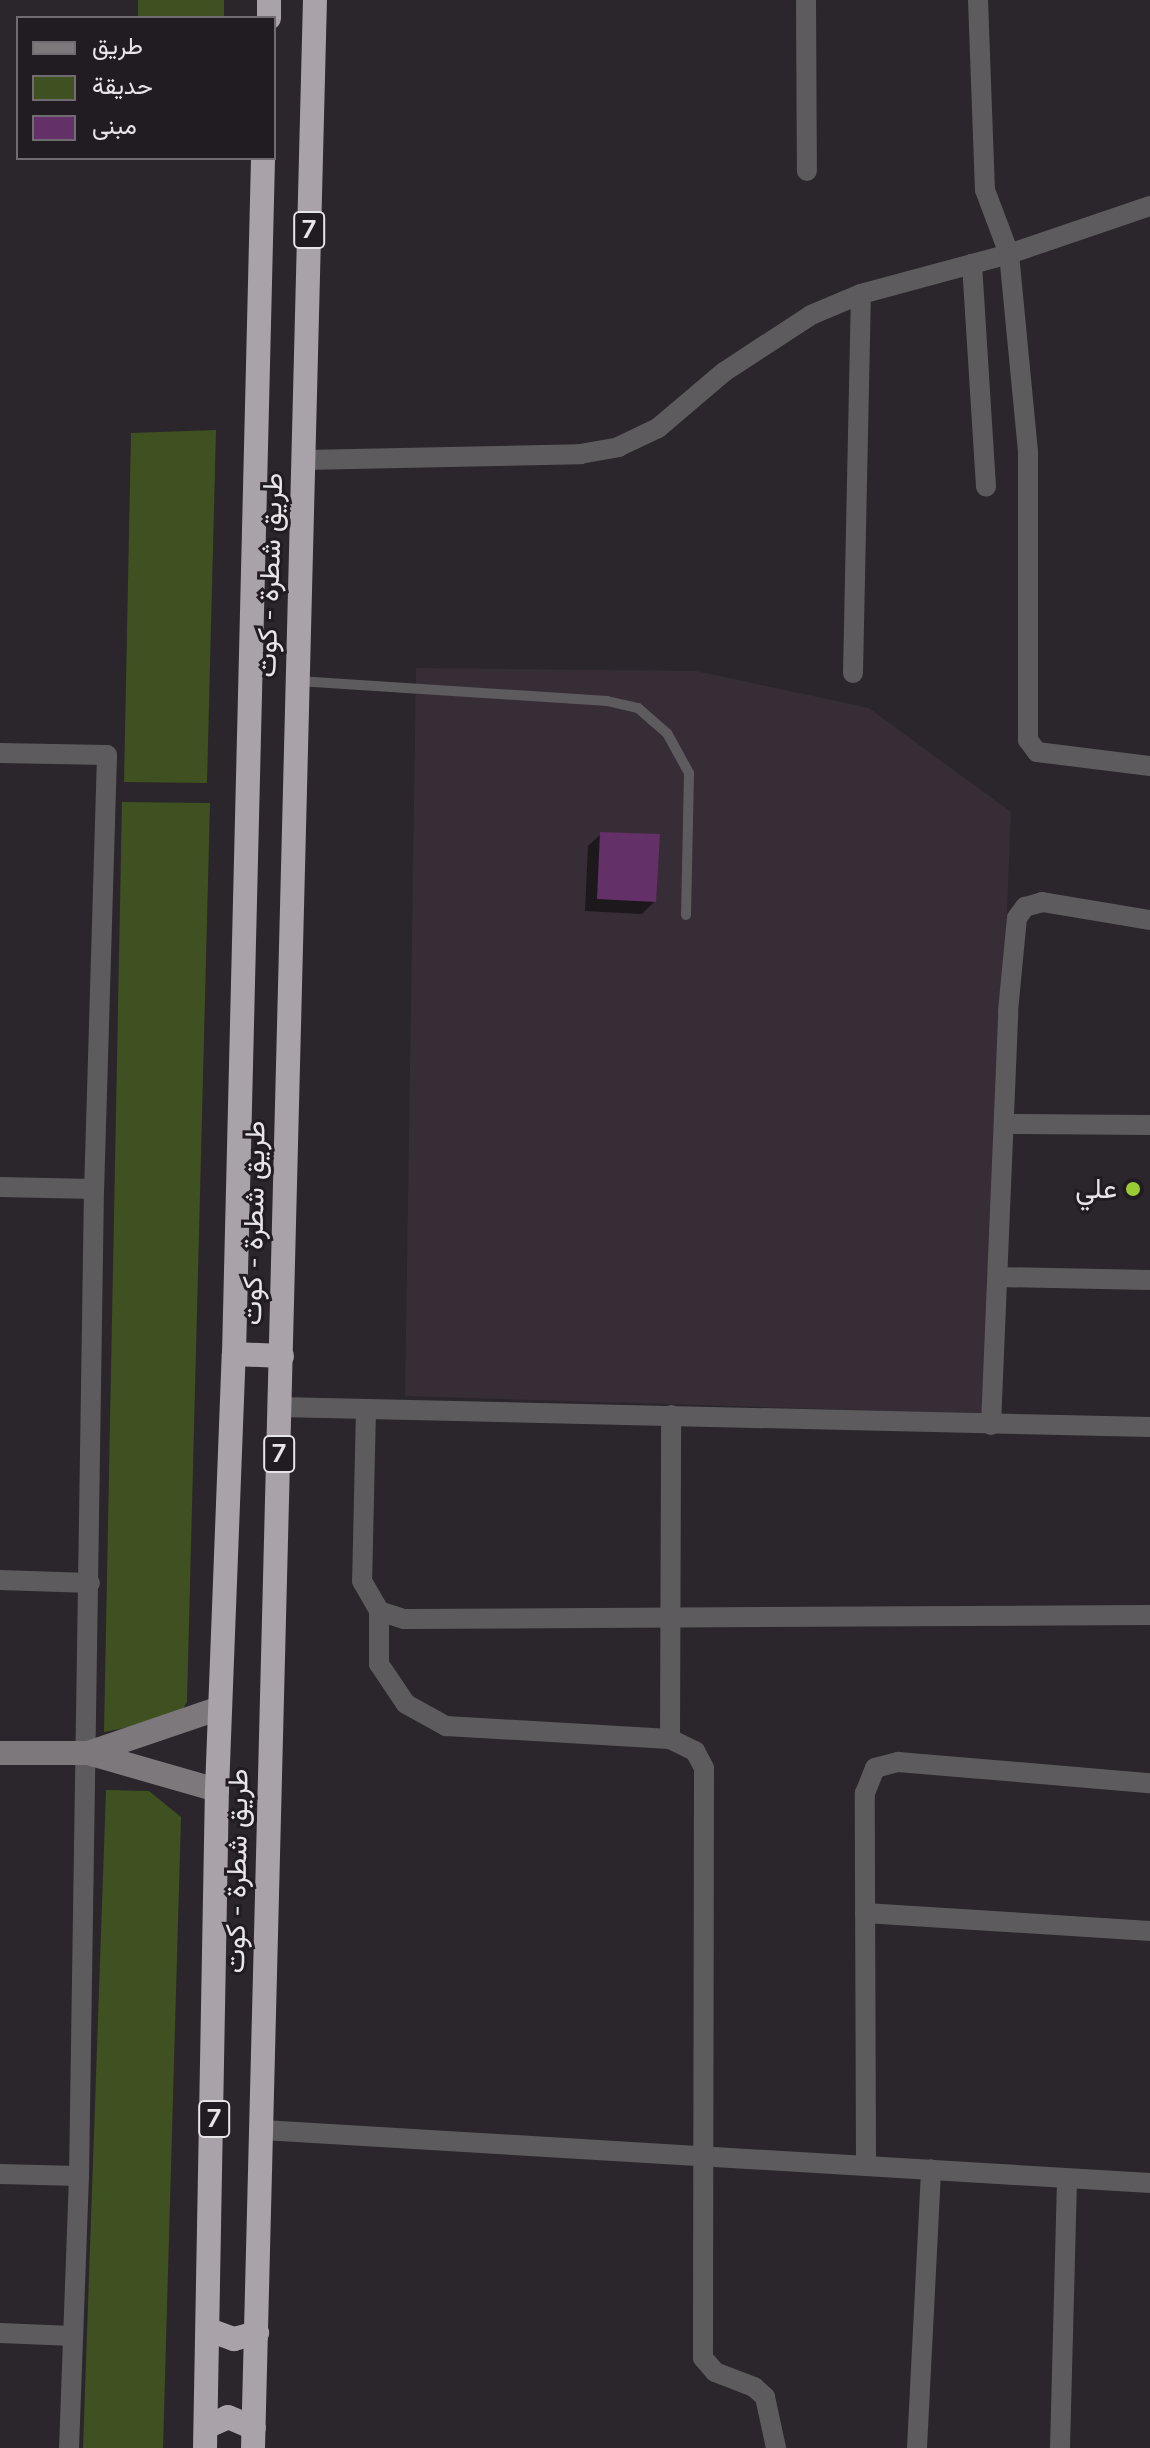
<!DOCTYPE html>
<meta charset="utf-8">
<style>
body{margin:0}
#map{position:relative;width:1150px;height:2448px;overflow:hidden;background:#2a262b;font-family:"Nunito Sans",Vazirmatn,sans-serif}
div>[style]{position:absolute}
.built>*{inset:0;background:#362d36}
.green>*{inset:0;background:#3f5120}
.shadow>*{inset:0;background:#0007}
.building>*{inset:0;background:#633068}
.lane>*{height:10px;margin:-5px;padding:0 5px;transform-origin:5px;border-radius:5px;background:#5e5b5e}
.street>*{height:20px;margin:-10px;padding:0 10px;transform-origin:10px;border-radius:10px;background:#5e5b5e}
.secondary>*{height:24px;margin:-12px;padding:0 12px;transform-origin:12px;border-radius:12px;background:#7c787c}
.highway>*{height:24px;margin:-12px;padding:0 12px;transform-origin:12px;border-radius:12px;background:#a9a3a9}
.dots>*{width:22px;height:22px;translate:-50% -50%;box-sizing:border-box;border:4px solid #211c21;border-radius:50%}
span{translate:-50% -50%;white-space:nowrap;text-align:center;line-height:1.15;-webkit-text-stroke:6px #211c21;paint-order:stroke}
.shield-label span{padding:2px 6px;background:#211c21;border:2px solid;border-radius:6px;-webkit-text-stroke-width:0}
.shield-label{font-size:26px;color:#e8e5e9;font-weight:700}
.street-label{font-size:28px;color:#e8e5e9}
.poi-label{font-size:28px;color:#e8e5e9}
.right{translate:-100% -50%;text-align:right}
.legend{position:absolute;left:16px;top:16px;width:260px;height:144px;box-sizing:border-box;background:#211c21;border:2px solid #716c71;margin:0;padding:10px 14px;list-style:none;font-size:24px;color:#e8e5e9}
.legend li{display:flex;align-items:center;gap:16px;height:40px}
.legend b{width:40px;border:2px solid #716c71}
</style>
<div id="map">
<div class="built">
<div style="clip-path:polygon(416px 668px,696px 671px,869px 708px,1011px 812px,987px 1414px,405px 1396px)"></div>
</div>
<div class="green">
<div style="clip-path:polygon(138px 0,224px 0,224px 18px,138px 18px)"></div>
<div style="clip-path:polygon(216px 430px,207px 783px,124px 782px,131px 433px)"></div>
<div style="clip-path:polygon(122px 802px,210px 803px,187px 1702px,178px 1717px,104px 1732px)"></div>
<div style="clip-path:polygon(106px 1790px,149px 1791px,181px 1817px,163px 2448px,83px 2448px)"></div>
</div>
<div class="shadow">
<div style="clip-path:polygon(601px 834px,655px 901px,642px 914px,585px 911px,588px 846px)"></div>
</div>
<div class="building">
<div style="clip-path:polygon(600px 832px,660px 834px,656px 902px,597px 899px)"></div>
</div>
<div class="lane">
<div style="left:298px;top:681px;width:310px;rotate:3.7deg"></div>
<div style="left:607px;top:701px;width:32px;rotate:13deg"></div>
<div style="left:638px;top:708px;width:38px;rotate:41deg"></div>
<div style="left:667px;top:733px;width:46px;rotate:61.2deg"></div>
<div style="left:689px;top:773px;width:142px;rotate:91.2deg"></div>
</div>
<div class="street">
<div style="left:806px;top:0;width:171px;rotate:89.7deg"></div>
<div style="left:978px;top:0;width:190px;rotate:87.9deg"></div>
<div style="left:985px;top:190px;width:68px;rotate:69.4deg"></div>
<div style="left:1009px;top:254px;width:199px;rotate:84.5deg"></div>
<div style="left:1028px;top:452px;width:288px;rotate:90deg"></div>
<div style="left:1028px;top:740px;width:15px;rotate:53deg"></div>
<div style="left:1037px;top:752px;width:114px;rotate:7.1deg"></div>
<div style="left:972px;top:264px;width:223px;rotate:86.4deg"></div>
<div style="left:304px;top:460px;width:276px;rotate:-1.2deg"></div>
<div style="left:580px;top:454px;width:39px;rotate:-10deg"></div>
<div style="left:618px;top:447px;width:44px;rotate:-25.4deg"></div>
<div style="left:658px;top:428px;width:87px;rotate:-40.3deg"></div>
<div style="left:724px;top:372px;width:104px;rotate:-33.2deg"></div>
<div style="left:811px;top:315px;width:54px;rotate:-22.8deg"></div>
<div style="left:861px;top:294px;width:153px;rotate:-15.1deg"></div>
<div style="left:1009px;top:254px;width:149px;rotate:-18.8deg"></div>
<div style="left:853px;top:673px;width:379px;rotate:-88.8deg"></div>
<div style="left:0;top:753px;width:107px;rotate:1.1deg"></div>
<div style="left:107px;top:755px;width:434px;rotate:91.7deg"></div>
<div style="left:94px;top:1189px;width:987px;rotate:90.87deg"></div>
<div style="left:79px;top:2176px;width:272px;rotate:92.1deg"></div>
<div style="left:1004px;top:1124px;width:146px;rotate:0.4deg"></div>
<div style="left:0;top:1187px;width:94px;rotate:1.2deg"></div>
<div style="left:998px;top:1277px;width:152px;rotate:1.1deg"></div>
<div style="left:280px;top:1407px;width:870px;rotate:1.32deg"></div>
<div style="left:366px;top:1409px;width:172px;rotate:91.3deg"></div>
<div style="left:362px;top:1581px;width:34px;rotate:60deg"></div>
<div style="left:379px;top:1611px;width:26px;rotate:18deg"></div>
<div style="left:404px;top:1619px;width:746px;rotate:-0.31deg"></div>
<div style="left:991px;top:1425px;width:414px;rotate:-87.6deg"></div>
<div style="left:1008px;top:1011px;width:93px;rotate:-84.5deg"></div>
<div style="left:1017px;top:918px;width:14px;rotate:-54deg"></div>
<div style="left:1025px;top:907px;width:18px;rotate:-16deg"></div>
<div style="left:1042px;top:902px;width:109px;rotate:9.5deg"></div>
<div style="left:0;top:1580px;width:90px;rotate:1.9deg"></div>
<div style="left:379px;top:1611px;width:53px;rotate:90deg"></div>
<div style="left:379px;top:1664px;width:48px;rotate:56deg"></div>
<div style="left:406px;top:1704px;width:46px;rotate:28.8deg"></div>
<div style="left:446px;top:1726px;width:224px;rotate:3.3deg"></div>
<div style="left:670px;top:1739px;width:28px;rotate:26deg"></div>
<div style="left:695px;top:1751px;width:19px;rotate:62deg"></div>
<div style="left:704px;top:1768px;width:590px;rotate:90.1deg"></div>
<div style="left:703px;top:2358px;width:18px;rotate:49deg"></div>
<div style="left:715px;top:2372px;width:42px;rotate:21deg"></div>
<div style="left:754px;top:2387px;width:15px;rotate:42deg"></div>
<div style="left:765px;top:2397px;width:52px;rotate:77.8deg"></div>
<div style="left:670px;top:1739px;width:324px;rotate:-89.8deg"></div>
<div style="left:865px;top:1913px;width:286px;rotate:3.6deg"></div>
<div style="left:263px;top:2130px;width:889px;rotate:3.42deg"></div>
<div style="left:866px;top:2164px;width:371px;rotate:-90.2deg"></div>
<div style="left:865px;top:1793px;width:27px;rotate:-68deg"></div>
<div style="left:875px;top:1768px;width:24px;rotate:-15deg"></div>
<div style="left:898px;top:1762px;width:253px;rotate:4.8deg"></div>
<div style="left:0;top:2174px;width:79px;rotate:1.5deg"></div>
<div style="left:0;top:2333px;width:73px;rotate:2.4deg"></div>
<div style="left:917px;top:2448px;width:279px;rotate:-87.1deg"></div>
<div style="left:1060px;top:2448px;width:269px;rotate:-88.5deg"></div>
</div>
<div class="secondary">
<div style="left:0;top:1753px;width:88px"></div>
<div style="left:88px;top:1753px;width:134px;rotate:16deg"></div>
<div style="left:88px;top:1753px;width:139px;rotate:-18.8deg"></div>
</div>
<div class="highway">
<div style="left:269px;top:18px;width:18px;rotate:-90deg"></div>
<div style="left:234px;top:1354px;width:48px;rotate:2.4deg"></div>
<div style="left:209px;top:2330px;width:27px;rotate:20deg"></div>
<div style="left:234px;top:2339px;width:24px;rotate:-15deg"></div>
<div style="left:206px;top:2427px;width:24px;rotate:-24deg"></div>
<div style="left:228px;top:2417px;width:28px;rotate:23deg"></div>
<div style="left:205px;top:2448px;width:658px;rotate:-88.96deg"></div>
<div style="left:217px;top:1790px;width:436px;rotate:-87.8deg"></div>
<div style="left:234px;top:1354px;width:1196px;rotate:-88.61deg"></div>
<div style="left:253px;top:2448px;width:2449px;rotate:-88.55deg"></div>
</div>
<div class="dots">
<div style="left:1133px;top:1189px;background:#9acb34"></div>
</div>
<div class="shield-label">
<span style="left:309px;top:230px">7</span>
<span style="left:279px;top:1454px">7</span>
<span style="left:214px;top:2119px">7</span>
</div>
<div class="street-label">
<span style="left:270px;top:575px;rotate:-88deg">طريق شطرة - كوت</span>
<span style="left:254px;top:1223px;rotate:-89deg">طريق شطرة - كوت</span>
<span style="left:237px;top:1871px;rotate:-89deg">طريق شطرة - كوت</span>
</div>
<div class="poi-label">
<span class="right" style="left:1117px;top:1189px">علي</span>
</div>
<ul class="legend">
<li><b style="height:10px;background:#7c787c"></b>طريق</li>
<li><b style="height:22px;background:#3f5120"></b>حديقة</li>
<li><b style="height:22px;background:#633068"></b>مبنى</li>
</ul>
</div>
